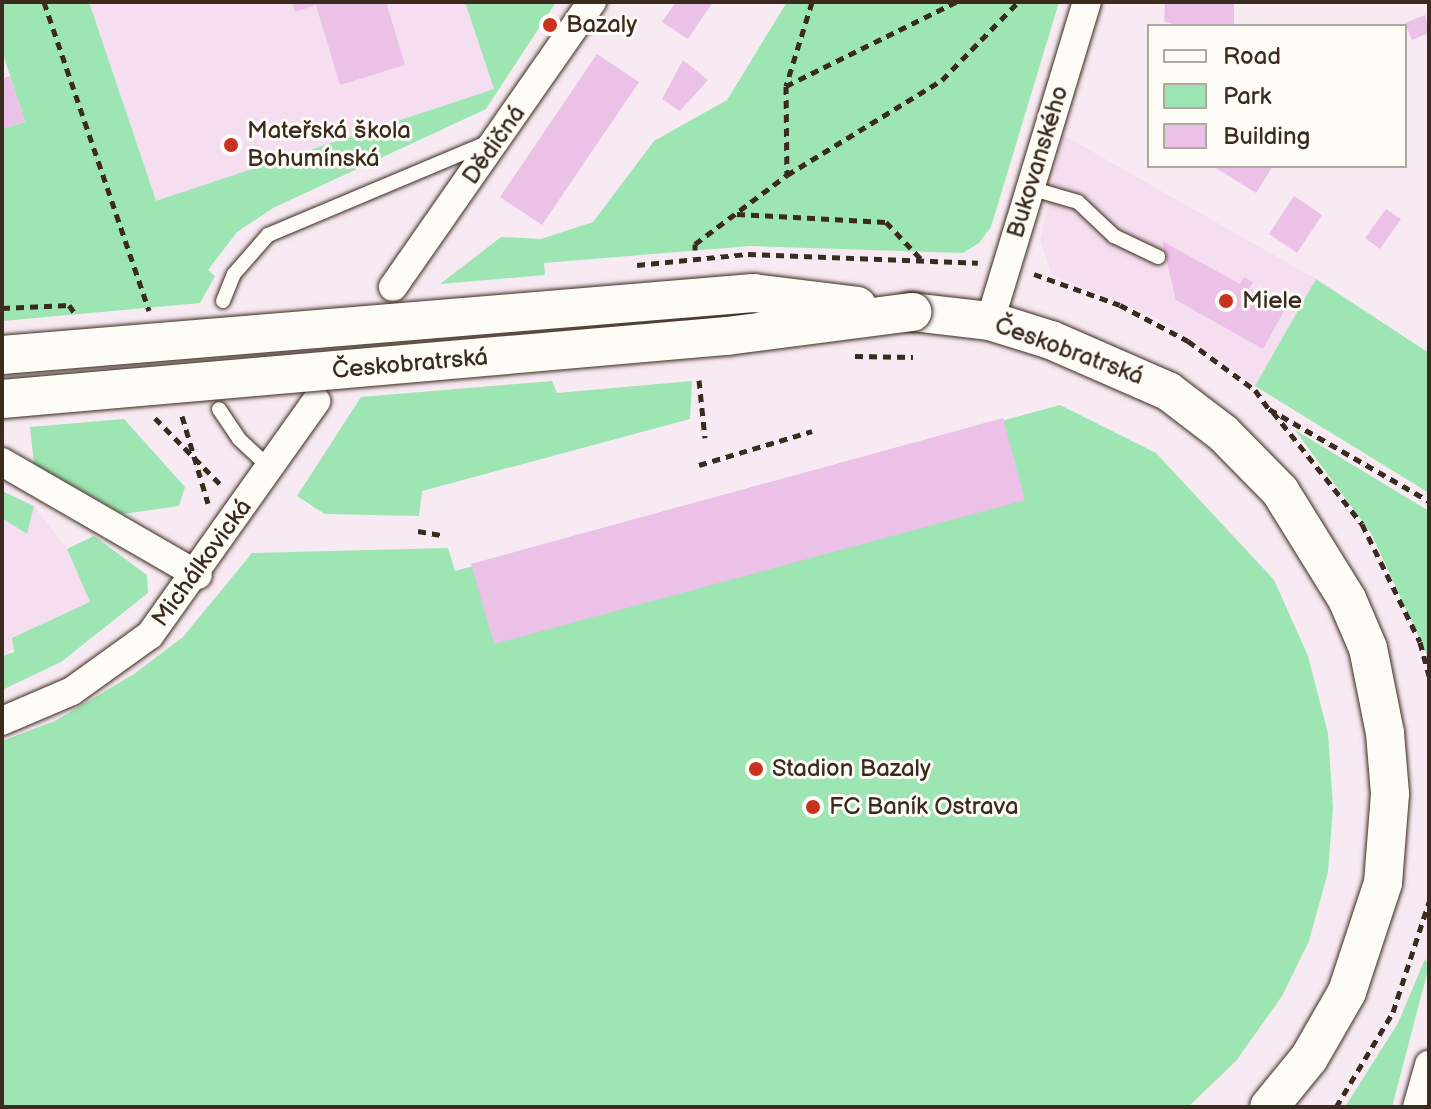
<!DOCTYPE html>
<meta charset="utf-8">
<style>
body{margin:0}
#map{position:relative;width:1431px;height:1109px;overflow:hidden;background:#f8eaf2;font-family:"Balsamiq Sans",sans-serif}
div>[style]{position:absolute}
.built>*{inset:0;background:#f4deef}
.green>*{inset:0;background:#9de5b2}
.building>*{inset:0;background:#ebc1e7}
.path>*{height:5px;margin-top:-2.5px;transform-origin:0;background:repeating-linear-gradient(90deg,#3b2a1e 0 8px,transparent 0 14px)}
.roads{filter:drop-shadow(0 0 2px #3b2a1e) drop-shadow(0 0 2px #3b2a1e)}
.lane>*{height:14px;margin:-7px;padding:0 7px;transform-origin:7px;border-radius:7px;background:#fdfcf7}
.street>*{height:28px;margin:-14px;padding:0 14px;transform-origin:14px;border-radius:14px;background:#fdfcf7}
.secondary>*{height:38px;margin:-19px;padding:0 19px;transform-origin:19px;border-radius:19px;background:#fdfcf7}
.path-bridge>*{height:5px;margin-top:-2.5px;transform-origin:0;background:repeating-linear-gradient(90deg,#3b2a1e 0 8px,transparent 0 14px)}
.bridges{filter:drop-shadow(0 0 2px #3b2a1e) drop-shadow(0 0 2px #3b2a1e)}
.secondary-bridge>*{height:38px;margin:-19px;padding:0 19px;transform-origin:19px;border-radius:19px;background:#fdfcf7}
.dots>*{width:22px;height:22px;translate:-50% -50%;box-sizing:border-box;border:4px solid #fdfcf7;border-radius:50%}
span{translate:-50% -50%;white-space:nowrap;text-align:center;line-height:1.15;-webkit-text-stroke:6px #fdfcf7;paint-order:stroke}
.poi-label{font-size:24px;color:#3b2a1e}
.left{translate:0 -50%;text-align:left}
.street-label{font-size:24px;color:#3b2a1e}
.frame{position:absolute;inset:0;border:4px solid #3b2a1e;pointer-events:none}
.legend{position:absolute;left:1147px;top:24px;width:260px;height:144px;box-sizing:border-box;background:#fdfcf7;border:2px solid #afa8a0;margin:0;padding:10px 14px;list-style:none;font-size:24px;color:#3b2a1e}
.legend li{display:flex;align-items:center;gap:16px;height:40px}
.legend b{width:40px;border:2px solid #afa8a0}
</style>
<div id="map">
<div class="built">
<div style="clip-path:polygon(89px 2px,465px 2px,494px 89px,155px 202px)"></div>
<div style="clip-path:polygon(1063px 135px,1316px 279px,1255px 386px,1158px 319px,1052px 275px,1040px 240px)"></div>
<div style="clip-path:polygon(34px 506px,67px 549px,90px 602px,2px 656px,2px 518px,27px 534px)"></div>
</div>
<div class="green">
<div style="clip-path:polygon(2px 2px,89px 2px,156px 201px,494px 89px,465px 2px,556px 2px,486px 109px,273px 208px,237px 232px,208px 270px,215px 276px,200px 303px,2px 321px,2px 129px,25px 122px,2px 51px)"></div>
<div style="clip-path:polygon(787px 2px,1059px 2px,991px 227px,979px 243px,963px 253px,750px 246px,544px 263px,545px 275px,440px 284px,501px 237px,541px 239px,593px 222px,654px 141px,727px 100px)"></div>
<div style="clip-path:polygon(1316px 279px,1429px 353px,1429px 493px,1255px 386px)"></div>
<div style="clip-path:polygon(552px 381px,557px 393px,692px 381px,690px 419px,422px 491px,419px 516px,325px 514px,297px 496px,361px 397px)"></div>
<div style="clip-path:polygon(1060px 405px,1156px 453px,1274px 580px,1308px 656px,1328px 733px,1333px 807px,1328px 872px,1309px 941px,1282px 996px,1236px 1061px,1188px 1107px,2px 1107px,2px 741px,55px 721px,134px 674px,183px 637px,252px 553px,448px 548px,455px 571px)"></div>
<div style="clip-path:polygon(124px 419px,185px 487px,179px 506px,123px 514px,34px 464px,30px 427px)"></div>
<div style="clip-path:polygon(1295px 430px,1429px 511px,1429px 659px,1371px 533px)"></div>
<div style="clip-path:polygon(2px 491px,34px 506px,27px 534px,2px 518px)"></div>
<div style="clip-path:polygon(94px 536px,147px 575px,148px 593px,61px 662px,2px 690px,2px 656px,14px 652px,12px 638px,90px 602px,67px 549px)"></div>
<div style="clip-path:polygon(1425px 959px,1429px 966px,1392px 1107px,1345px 1107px,1398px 1023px)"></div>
</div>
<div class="building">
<div style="clip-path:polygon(292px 2px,386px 2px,405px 65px,340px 85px,316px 5px,295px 12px)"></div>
<div style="clip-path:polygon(676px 2px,713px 2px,688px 39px,662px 22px)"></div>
<div style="clip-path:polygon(1165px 2px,1234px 2px,1234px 26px,1179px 26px,1164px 21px)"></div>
<div style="clip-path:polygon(1425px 15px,1429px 33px,1412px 40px,1405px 23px)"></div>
<div style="clip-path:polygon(597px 54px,639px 82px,542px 225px,500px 197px)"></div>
<div style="clip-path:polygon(683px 60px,708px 80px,680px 111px,662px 99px)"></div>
<div style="clip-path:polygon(10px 76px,25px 122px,2px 129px,2px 79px)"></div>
<div style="clip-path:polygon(1213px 166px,1273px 166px,1256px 193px)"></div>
<div style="clip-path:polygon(1294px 196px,1322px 215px,1297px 253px,1269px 234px)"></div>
<div style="clip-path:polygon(1386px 209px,1401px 219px,1380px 249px,1365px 238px)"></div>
<div style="clip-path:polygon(1162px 241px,1240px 284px,1244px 277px,1253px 282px,1249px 289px,1285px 309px,1263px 349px,1176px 300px)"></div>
<div style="clip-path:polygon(1003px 418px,1025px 500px,494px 644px,471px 564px)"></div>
</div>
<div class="path">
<div style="left:44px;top:2px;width:326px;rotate:71.2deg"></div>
<div style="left:812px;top:2px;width:88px;rotate:107.2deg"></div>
<div style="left:786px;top:86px;width:190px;rotate:-26.3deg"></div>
<div style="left:786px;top:86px;width:89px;rotate:89.4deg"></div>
<div style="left:737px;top:214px;width:149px;rotate:3.1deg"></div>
<div style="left:886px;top:222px;width:51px;rotate:46.6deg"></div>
<div style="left:695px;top:250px;width:6px;rotate:-90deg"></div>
<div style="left:695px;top:244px;width:115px;rotate:-36.9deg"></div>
<div style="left:787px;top:175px;width:182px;rotate:-31.5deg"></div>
<div style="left:942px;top:80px;width:109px;rotate:-45.7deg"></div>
<div style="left:748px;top:254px;width:230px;rotate:2.2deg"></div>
<div style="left:1034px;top:274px;width:91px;rotate:19.8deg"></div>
<div style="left:1120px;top:305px;width:77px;rotate:27.9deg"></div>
<div style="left:1188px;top:341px;width:83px;rotate:36.2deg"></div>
<div style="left:1255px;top:390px;width:24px;rotate:54deg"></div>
<div style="left:1269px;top:409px;width:185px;rotate:29.9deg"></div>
<div style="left:2px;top:308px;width:67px;rotate:-2.6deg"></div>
<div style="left:69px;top:305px;width:12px;rotate:55deg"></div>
<div style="left:855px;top:356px;width:58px;rotate:1deg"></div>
<div style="left:699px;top:380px;width:58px;rotate:84.1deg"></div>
<div style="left:1273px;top:412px;width:143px;rotate:51.5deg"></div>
<div style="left:1362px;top:524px;width:131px;rotate:63.8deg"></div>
<div style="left:1420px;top:642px;width:35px;rotate:75deg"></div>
<div style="left:182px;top:416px;width:91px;rotate:73.4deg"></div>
<div style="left:155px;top:418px;width:94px;rotate:45.4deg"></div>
<div style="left:699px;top:465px;width:118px;rotate:-16.7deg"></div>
<div style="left:418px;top:531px;width:23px;rotate:10deg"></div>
<div style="left:1336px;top:1107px;width:111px;rotate:-59deg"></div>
<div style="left:1393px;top:1012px;width:116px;rotate:-71.9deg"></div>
</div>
<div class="roads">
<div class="lane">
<div style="left:1030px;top:188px;width:50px;rotate:16.3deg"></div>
<div style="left:1078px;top:202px;width:50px;rotate:43.4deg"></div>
<div style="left:1114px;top:236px;width:49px;rotate:25.5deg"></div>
<div style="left:223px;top:301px;width:29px;rotate:-68deg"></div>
<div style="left:234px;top:274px;width:52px;rotate:-48.9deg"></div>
<div style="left:268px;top:235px;width:240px;rotate:-22.8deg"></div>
<div style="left:219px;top:409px;width:36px;rotate:56deg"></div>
<div style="left:239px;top:439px;width:42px;rotate:43.1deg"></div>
</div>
<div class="street">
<div style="left:393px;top:287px;width:348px;rotate:-55.1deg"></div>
<div style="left:990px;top:321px;width:333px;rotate:-73.1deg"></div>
<div style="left:2px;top:462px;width:226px;rotate:30deg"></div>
<div style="left:2px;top:721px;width:76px;rotate:-23.2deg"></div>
<div style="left:72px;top:691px;width:96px;rotate:-35.7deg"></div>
<div style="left:150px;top:635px;width:287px;rotate:-54.6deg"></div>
<div style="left:1417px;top:1107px;width:44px;rotate:-74.1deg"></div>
</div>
<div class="secondary">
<div style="left:912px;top:312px;width:79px;rotate:6.6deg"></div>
<div style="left:990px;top:321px;width:64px;rotate:17.3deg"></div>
<div style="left:1051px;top:340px;width:128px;rotate:23.6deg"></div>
<div style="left:1168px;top:391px;width:69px;rotate:37.4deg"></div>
<div style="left:1223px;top:433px;width:81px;rotate:45.5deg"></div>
<div style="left:1280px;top:491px;width:127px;rotate:58.2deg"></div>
<div style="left:1347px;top:599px;width:53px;rotate:66.8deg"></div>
<div style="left:1368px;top:648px;width:87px;rotate:78.7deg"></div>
<div style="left:1385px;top:733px;width:61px;rotate:85.3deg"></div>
<div style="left:1390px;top:794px;width:89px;rotate:94.5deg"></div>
<div style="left:1383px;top:883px;width:115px;rotate:108.3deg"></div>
<div style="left:1347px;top:992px;width:76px;rotate:119.9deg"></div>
<div style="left:1309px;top:1058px;width:63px;rotate:129.2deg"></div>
</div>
</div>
<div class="path-bridge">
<div style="left:637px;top:265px;width:112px;rotate:-5.7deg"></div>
</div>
<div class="bridges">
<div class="secondary-bridge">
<div style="left:2px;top:355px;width:754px;rotate:-4.72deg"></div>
<div style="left:753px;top:293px;width:105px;rotate:7.1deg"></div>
<div style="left:2px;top:399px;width:728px;rotate:-4.97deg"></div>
<div style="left:727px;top:336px;width:187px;rotate:-7.4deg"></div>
</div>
</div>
<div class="dots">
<div style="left:550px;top:25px;background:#c8321e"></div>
<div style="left:231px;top:145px;background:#c8321e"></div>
<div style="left:1226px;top:301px;background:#c8321e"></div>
<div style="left:756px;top:769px;background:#c8321e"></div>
<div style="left:813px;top:807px;background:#c8321e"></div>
</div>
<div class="poi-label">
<span class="left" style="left:566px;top:25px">Bazaly</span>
<span class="left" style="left:247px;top:145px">Mateřská škola<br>Bohumínská</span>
<span class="left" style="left:1242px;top:301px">Miele</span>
<span class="left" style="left:772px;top:769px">Stadion Bazaly</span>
<span class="left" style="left:829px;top:807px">FC Baník Ostrava</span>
</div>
<div class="street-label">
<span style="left:494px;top:145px;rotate:-55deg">Dědičná</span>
<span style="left:1038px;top:162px;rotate:-73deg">Bukovanského</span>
<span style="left:1069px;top:351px;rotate:20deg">Českobratrská</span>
<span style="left:410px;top:364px;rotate:-5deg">Českobratrská</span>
<span style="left:202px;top:563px;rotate:-54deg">Michálkovická</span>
</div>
<div class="frame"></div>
<ul class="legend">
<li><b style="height:10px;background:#fdfcf7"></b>Road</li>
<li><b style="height:22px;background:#9de5b2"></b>Park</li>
<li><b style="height:22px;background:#ebc1e7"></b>Building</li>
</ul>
</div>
